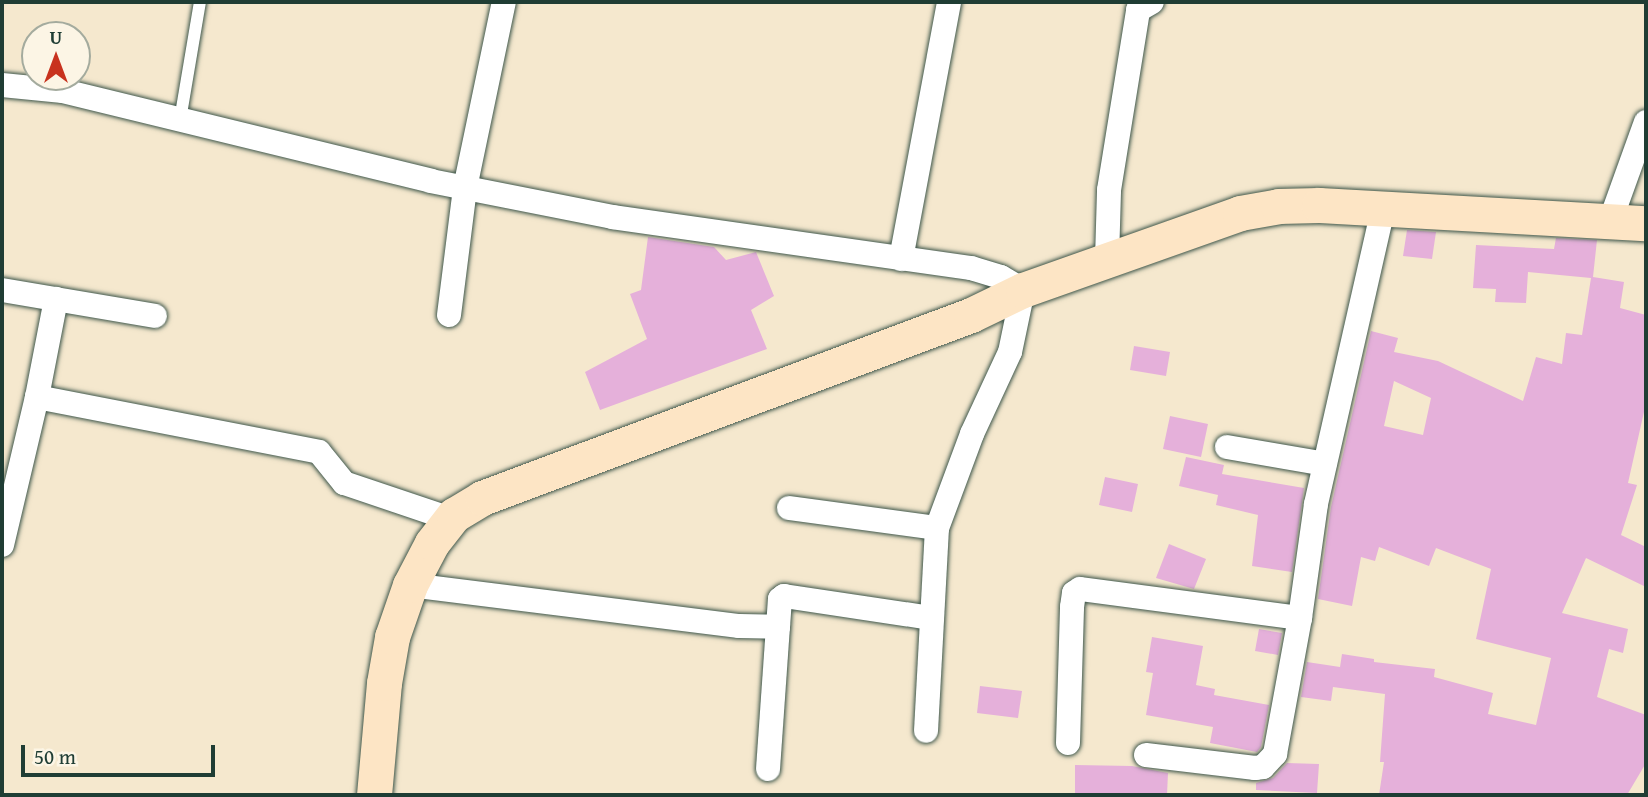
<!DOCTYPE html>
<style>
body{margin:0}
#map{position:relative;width:1648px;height:797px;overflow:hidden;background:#f5e8ce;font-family:"Gentium Book Plus",serif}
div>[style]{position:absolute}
.building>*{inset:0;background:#e5b0da}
.roads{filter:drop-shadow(0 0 2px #3f574b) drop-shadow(0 0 2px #3f574b)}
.lane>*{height:12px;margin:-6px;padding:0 6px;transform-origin:6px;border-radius:6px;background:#fff}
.street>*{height:24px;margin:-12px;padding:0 12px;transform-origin:12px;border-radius:12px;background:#fff}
.secondary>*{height:35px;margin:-17.5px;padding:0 17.5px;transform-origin:17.5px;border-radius:17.5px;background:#fde5c5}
span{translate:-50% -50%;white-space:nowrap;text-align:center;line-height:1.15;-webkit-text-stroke:6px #fcf5e5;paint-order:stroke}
.frame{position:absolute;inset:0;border:4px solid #1f3d34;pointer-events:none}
.north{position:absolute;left:21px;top:21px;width:70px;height:70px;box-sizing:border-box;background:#fcf5e5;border:2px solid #a4ab9e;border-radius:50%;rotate:0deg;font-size:19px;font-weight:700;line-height:28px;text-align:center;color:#1f3d34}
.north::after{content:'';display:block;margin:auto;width:24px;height:32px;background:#c8321e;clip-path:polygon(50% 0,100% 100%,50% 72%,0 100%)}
.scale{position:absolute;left:21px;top:745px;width:194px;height:32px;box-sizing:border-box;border:4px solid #1f3d34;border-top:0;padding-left:9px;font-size:21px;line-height:24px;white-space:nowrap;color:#1f3d34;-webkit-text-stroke:5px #fcf5e5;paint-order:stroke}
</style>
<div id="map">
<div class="building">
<div style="clip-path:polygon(1407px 230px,1436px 232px,1432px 259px,1403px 256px)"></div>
<div style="clip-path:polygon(648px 237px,714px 247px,726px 260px,756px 252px,774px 296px,751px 310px,767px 349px,600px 410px,585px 372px,647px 339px,630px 294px,641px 290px)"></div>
<div style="clip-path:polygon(evenodd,1556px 238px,1597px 240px,1593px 277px,1624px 282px,1620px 308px,1646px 315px,1646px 403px,1628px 483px,1637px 485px,1621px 535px,1646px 547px,1646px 587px,1586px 558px,1562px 613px,1628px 629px,1623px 653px,1609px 649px,1597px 697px,1646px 715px,1646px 763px,1627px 795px,1379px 795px,1384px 762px,1380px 762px,1385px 694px,1333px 687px,1331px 701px,1301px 697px,1307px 662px,1340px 667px,1342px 654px,1374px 659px,1374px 662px,1435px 669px,1434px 677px,1493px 693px,1488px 714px,1536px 725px,1551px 658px,1476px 639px,1491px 569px,1436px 548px,1429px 566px,1379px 547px,1375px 561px,1361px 557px,1352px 606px,1318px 599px,1331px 507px,1371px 331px,1398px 338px,1394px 352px,1438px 361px,1523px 401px,1536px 357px,1562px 364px,1566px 333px,1582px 335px,1591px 278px,1528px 272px,1526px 303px,1495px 302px,1496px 289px,1473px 288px,1476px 245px,1554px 249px,1556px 238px,1394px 381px,1431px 398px,1423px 435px,1384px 426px,1394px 381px)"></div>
<div style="clip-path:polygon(1134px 346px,1170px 352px,1166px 376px,1130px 370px)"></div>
<div style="clip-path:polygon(1170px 416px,1208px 424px,1201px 457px,1163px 449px)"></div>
<div style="clip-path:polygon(1186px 457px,1224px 465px,1222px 474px,1304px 488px,1292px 572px,1252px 566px,1258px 515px,1216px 505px,1218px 495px,1179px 486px)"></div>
<div style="clip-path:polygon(1105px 477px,1138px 484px,1132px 512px,1099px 505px)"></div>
<div style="clip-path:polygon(1169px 544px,1206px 559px,1194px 589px,1156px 578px)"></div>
<div style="clip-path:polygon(1259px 629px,1282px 633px,1278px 655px,1255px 651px)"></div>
<div style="clip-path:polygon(1152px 637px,1203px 646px,1196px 685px,1215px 689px,1214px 695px,1269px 705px,1261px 747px,1257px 752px,1210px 743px,1213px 727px,1146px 715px,1153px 673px,1146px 672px)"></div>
<div style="clip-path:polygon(980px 686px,1022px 691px,1018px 718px,977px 713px)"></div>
<div style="clip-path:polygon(1287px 763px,1319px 764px,1317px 793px,1256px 790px,1256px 783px,1273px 778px)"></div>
<div style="clip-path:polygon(1075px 765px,1132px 766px,1168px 773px,1167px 795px,1075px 795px)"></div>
</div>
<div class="roads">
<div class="lane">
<div style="left:180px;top:120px;width:120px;rotate:-80.4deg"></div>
</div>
<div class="street">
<div style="left:2px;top:85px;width:61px;rotate:5.6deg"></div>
<div style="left:63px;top:91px;width:379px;rotate:13.7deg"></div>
<div style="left:431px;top:181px;width:185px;rotate:11.2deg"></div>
<div style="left:612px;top:217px;width:363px;rotate:8.1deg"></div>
<div style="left:971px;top:268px;width:31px;rotate:17deg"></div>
<div style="left:1001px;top:277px;width:26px;rotate:31deg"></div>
<div style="left:1023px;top:290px;width:63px;rotate:101.8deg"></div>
<div style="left:1010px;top:352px;width:90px;rotate:114.9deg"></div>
<div style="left:972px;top:434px;width:100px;rotate:110.4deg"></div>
<div style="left:937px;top:528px;width:203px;rotate:93.1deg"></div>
<div style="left:1611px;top:219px;width:103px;rotate:-70.2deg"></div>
<div style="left:901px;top:259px;width:261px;rotate:-79.4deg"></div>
<div style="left:1107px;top:259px;width:69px;rotate:-88.3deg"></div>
<div style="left:1109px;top:190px;width:182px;rotate:-80.8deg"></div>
<div style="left:1138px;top:10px;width:16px;rotate:-30deg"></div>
<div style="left:2px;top:290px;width:155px;rotate:9.6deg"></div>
<div style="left:449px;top:315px;width:128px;rotate:-82.8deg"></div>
<div style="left:465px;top:188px;width:190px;rotate:-78.2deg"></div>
<div style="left:37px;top:397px;width:287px;rotate:11deg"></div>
<div style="left:319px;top:452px;width:40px;rotate:51deg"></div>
<div style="left:344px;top:483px;width:113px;rotate:18.6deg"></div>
<div style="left:1227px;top:447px;width:99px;rotate:9.8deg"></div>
<div style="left:789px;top:508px;width:149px;rotate:7.7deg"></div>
<div style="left:2px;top:545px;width:152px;rotate:-76.7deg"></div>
<div style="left:37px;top:397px;width:100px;rotate:-79deg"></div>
<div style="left:410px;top:585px;width:332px;rotate:7.1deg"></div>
<div style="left:739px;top:626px;width:39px;rotate:1deg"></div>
<div style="left:778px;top:627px;width:28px;rotate:-86deg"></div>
<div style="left:780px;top:599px;width:5px;rotate:-37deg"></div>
<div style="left:784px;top:596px;width:149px;rotate:8.5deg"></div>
<div style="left:1068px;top:743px;width:136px;rotate:-88.3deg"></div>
<div style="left:1072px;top:607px;width:14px;rotate:-82deg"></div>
<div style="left:1074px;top:593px;width:7px;rotate:-34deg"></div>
<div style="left:1080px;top:589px;width:222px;rotate:7.5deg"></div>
<div style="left:1146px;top:755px;width:110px;rotate:6.8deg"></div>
<div style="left:1255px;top:768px;width:8px;rotate:-7deg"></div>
<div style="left:1263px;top:767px;width:18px;rotate:-47deg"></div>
<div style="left:1275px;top:754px;width:138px;rotate:-79.6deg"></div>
<div style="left:1300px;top:618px;width:115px;rotate:-82deg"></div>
<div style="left:1316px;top:504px;width:302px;rotate:-77.2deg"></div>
<div style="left:768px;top:769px;width:142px;rotate:-86deg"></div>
</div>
<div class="secondary">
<div style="left:374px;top:795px;width:112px;rotate:-84.9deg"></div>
<div style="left:384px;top:683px;width:47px;rotate:-80.1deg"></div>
<div style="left:392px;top:637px;width:55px;rotate:-70.9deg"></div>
<div style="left:410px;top:585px;width:47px;rotate:-62.4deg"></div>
<div style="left:432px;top:543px;width:36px;rotate:-52deg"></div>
<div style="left:454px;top:515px;width:33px;rotate:-31deg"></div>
<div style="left:482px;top:498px;width:522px;rotate:-20.52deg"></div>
<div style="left:971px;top:315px;width:58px;rotate:-25.7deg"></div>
<div style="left:1023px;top:290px;width:230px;rotate:-19.5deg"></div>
<div style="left:1240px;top:213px;width:39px;rotate:-10deg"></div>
<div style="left:1278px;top:206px;width:41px;rotate:-1.4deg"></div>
<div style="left:1319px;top:205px;width:327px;rotate:3.2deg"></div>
</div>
</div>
<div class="frame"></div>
<div class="north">U</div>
<div class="scale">50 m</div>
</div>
